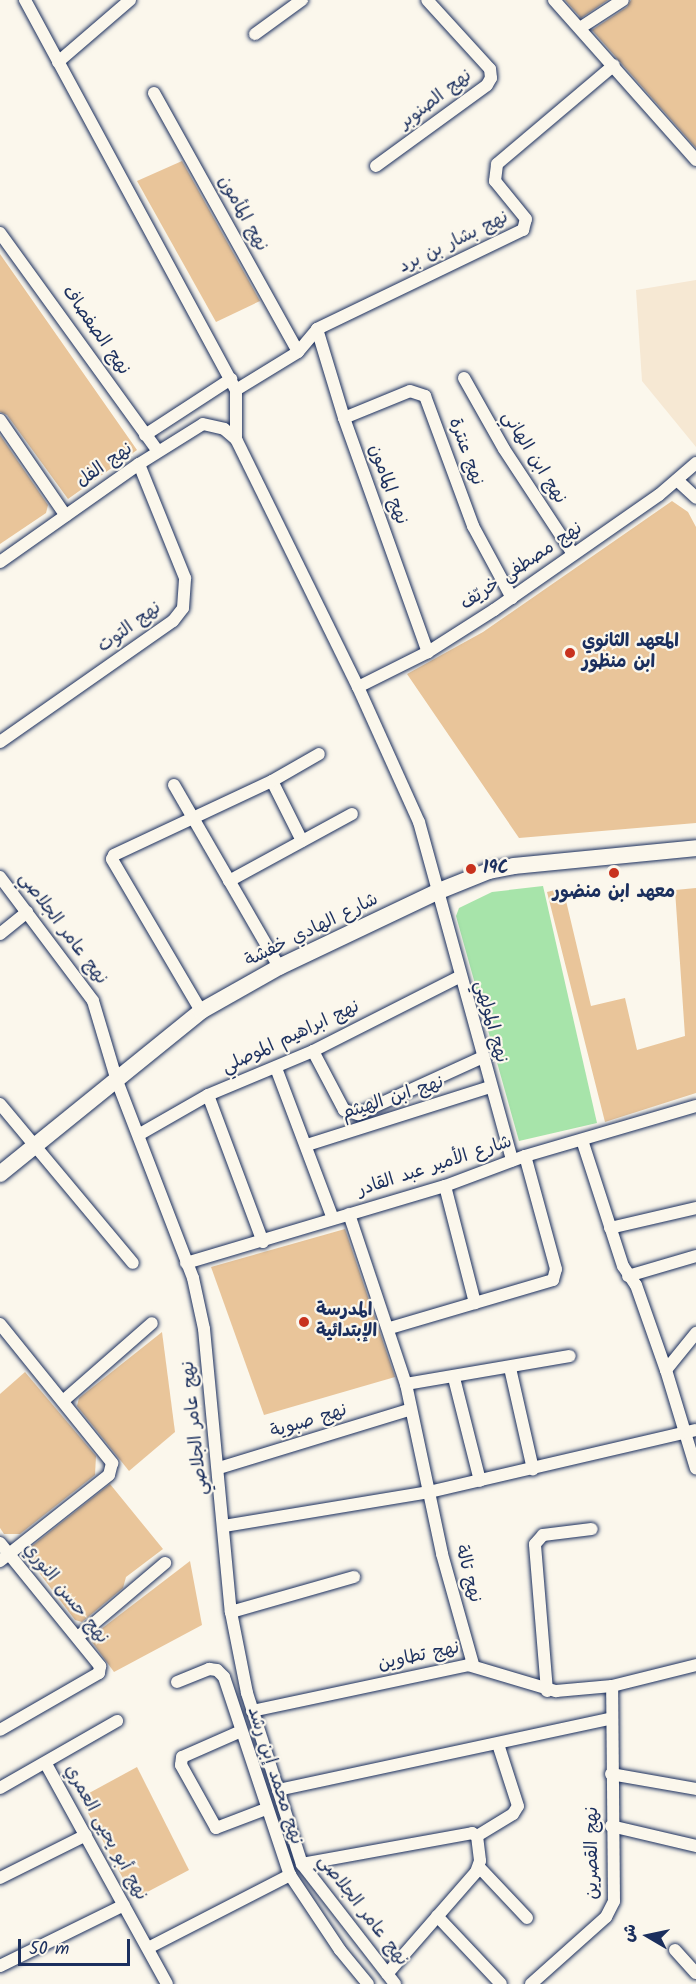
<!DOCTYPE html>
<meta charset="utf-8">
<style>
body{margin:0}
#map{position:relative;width:696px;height:1984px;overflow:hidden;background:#fbf7ec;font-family:Kalam,"Playpen Sans Arabic",sans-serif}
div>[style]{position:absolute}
.built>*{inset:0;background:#f6e8d3}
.green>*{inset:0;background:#a7e4aa}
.building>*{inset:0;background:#e9c59a}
.roads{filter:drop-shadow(0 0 2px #1b2f5e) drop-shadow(0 0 2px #1b2f5e)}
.street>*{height:12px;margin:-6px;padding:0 6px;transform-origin:6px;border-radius:6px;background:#fbf7ec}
.secondary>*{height:16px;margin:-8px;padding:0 8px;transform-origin:8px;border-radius:8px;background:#fbf7ec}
.dots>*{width:16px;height:16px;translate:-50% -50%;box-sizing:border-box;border:3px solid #fbf7ec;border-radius:50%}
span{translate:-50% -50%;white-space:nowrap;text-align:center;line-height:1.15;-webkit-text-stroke:4.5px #fbf7ec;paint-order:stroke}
.street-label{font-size:18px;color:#1b2f5e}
.poi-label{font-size:18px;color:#1b2f5e;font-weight:700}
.left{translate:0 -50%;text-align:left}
.north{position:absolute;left:618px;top:1906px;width:60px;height:60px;-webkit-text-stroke:4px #fbf7ec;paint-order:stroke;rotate:279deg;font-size:16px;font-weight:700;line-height:24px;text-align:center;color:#1b2f5e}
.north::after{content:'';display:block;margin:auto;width:21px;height:27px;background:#1b2f5e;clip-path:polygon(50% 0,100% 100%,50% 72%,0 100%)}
.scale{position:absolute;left:18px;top:1939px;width:112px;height:27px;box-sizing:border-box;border:3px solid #1b2f5e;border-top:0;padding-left:8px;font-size:18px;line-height:21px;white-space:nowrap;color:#1b2f5e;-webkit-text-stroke:4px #fbf7ec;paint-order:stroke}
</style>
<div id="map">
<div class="built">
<div style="clip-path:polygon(696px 280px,696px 447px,642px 381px,636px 290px)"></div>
</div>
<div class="green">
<div style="clip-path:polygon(543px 886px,597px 1123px,519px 1141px,456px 916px,459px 908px,492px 892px)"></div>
</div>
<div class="building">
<div style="clip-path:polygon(565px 0,608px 0,581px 18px)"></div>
<div style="clip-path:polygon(631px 0,696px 0,696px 148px,592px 30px,627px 7px)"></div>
<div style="clip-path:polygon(182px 161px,260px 301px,216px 322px,137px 181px)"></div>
<div style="clip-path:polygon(0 254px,137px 450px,68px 499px,7px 415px,0 412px)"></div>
<div style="clip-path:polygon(0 435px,48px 505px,46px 513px,0 544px)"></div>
<div style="clip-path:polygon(672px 501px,688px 512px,696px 527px,696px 823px,519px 838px,407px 674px,483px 632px)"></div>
<div style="clip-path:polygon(563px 888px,591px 1006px,625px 998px,637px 1050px,685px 1036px,675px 890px,696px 888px,696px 1093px,605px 1122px,547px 892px)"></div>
<div style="clip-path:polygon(345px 1229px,395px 1377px,264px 1415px,211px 1267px)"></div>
<div style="clip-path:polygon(162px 1332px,175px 1432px,129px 1471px,77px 1406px,79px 1398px)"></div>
<div style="clip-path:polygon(25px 1372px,96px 1456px,95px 1475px,20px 1534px,4px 1534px,0 1528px,0 1394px)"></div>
<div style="clip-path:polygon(110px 1484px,163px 1549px,126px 1577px,123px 1588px,82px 1622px,75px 1620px,28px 1558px,32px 1546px)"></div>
<div style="clip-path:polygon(190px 1561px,202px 1625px,114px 1672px,92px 1642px,92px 1636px)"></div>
<div style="clip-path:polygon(137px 1767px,189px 1870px,134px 1899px,80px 1798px)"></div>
</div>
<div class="roads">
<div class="street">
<div style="left:25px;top:0;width:443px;rotate:61.6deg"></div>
<div style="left:236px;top:390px;width:49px;rotate:90deg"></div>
<div style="left:236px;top:439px;width:276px;rotate:63.8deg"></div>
<div style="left:358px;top:687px;width:148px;rotate:65.7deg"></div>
<div style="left:419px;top:822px;width:351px;rotate:74.6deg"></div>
<div style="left:554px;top:0;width:214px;rotate:48.4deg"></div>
<div style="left:580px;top:28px;width:51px;rotate:-33.1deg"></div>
<div style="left:255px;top:34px;width:58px;rotate:-35.9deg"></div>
<div style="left:58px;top:62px;width:95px;rotate:-40.7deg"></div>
<div style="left:154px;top:93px;width:296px;rotate:60.9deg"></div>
<div style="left:376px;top:166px;width:137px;rotate:-36.1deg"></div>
<div style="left:487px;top:85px;width:8px;rotate:-60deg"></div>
<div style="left:491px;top:78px;width:9px;rotate:-96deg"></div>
<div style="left:490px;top:69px;width:93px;rotate:-132.4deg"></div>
<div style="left:0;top:233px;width:269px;rotate:54.1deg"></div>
<div style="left:317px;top:329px;width:93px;rotate:73.1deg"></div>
<div style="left:344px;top:418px;width:249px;rotate:70.3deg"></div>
<div style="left:464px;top:378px;width:81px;rotate:60.6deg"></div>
<div style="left:504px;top:449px;width:126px;rotate:56.7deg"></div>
<div style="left:236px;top:390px;width:73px;rotate:-31.5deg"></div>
<div style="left:298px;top:352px;width:30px;rotate:-50deg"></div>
<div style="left:317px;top:329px;width:229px;rotate:-25.7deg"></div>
<div style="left:523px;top:230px;width:11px;rotate:-75deg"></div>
<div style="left:526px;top:219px;width:49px;rotate:-129.2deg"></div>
<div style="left:495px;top:181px;width:17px;rotate:-83deg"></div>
<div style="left:497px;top:164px;width:153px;rotate:-40.2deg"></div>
<div style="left:344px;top:418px;width:71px;rotate:-22.2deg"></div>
<div style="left:410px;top:391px;width:16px;rotate:18deg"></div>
<div style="left:425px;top:396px;width:139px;rotate:69.7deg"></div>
<div style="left:473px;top:526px;width:82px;rotate:61.6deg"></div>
<div style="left:0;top:420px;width:116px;rotate:55.5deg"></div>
<div style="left:145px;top:435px;width:103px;rotate:-33.1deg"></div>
<div style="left:677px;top:480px;width:26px;rotate:43deg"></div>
<div style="left:0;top:562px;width:170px;rotate:-35.2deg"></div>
<div style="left:139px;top:464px;width:75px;rotate:-32deg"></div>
<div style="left:203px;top:424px;width:22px;rotate:13deg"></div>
<div style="left:224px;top:429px;width:16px;rotate:40deg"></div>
<div style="left:358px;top:687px;width:78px;rotate:-26.6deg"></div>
<div style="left:428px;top:652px;width:78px;rotate:-32.5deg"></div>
<div style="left:494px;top:610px;width:201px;rotate:-34.9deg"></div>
<div style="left:659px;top:495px;width:49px;rotate:-40.9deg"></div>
<div style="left:0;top:742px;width:211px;rotate:-35deg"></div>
<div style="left:173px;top:621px;width:16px;rotate:-52deg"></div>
<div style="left:183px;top:608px;width:30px;rotate:-86deg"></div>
<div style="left:185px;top:578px;width:123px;rotate:-112deg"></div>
<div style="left:272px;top:781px;width:67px;rotate:63.4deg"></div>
<div style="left:174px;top:785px;width:210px;rotate:60deg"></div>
<div style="left:0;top:877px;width:155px;rotate:53.1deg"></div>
<div style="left:93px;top:1001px;width:84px;rotate:73.3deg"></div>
<div style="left:117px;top:1081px;width:211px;rotate:68.9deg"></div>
<div style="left:193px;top:1278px;width:52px;rotate:77.8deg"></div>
<div style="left:204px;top:1329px;width:284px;rotate:84.6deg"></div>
<div style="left:231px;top:1612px;width:83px;rotate:78.8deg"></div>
<div style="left:247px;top:1693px;width:180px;rotate:72.2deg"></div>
<div style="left:302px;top:1864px;width:152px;rotate:52.2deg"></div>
<div style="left:229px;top:881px;width:140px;rotate:-28.6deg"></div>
<div style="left:0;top:934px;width:35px;rotate:-39deg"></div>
<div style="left:201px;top:1011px;width:176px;rotate:-120.4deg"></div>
<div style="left:112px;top:859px;width:4px;rotate:-63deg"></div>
<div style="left:114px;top:855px;width:174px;rotate:-25.1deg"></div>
<div style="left:272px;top:781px;width:54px;rotate:-29.9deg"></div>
<div style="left:313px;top:1051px;width:67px;rotate:62.3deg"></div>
<div style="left:344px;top:1110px;width:15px;rotate:16deg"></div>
<div style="left:358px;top:1114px;width:135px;rotate:-24.5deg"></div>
<div style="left:276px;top:1068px;width:161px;rotate:69.3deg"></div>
<div style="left:208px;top:1095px;width:157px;rotate:69.5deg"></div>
<div style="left:0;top:1104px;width:207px;rotate:50.1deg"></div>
<div style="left:140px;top:1134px;width:78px;rotate:-29.8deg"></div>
<div style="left:208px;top:1095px;width:114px;rotate:-22.7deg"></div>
<div style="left:313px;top:1051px;width:164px;rotate:-26.9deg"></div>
<div style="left:582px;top:1140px;width:133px;rotate:72deg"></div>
<div style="left:623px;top:1266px;width:23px;rotate:56deg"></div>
<div style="left:636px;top:1285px;width:90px;rotate:70.6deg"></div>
<div style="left:666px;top:1370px;width:103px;rotate:73.1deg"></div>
<div style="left:307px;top:1145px;width:192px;rotate:-17.6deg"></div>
<div style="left:445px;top:1186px;width:121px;rotate:75.6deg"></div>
<div style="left:349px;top:1214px;width:179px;rotate:71.5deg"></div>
<div style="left:406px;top:1384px;width:174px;rotate:78deg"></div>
<div style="left:442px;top:1554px;width:114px;rotate:74.3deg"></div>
<div style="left:610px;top:1228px;width:88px;rotate:-13.1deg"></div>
<div style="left:186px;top:1263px;width:270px;rotate:-16.6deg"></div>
<div style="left:445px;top:1186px;width:85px;rotate:-20.6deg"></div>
<div style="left:525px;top:1156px;width:178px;rotate:-16.3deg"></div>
<div style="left:628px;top:1276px;width:71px;rotate:-16.4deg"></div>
<div style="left:0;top:1324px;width:179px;rotate:51.1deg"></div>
<div style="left:112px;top:1463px;width:12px;rotate:104deg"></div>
<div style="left:109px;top:1475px;width:139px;rotate:141.7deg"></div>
<div style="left:390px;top:1328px;width:170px;rotate:-16.4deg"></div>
<div style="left:553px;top:1280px;width:11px;rotate:-75deg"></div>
<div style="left:556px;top:1269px;width:117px;rotate:-105.3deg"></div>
<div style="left:510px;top:1368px;width:104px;rotate:77.2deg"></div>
<div style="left:666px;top:1370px;width:48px;rotate:-51deg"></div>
<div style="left:454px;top:1378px;width:106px;rotate:75.8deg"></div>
<div style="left:406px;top:1384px;width:166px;rotate:-9.7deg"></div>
<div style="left:63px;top:1401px;width:118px;rotate:-41.2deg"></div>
<div style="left:219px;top:1468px;width:199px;rotate:-17deg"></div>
<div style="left:224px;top:1526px;width:208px;rotate:-9.4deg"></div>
<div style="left:429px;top:1492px;width:274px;rotate:-13.1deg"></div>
<div style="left:0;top:1543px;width:159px;rotate:50.9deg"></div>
<div style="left:100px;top:1666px;width:7px;rotate:98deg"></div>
<div style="left:99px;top:1673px;width:114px;rotate:150.1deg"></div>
<div style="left:231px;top:1612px;width:128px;rotate:-15.9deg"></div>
<div style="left:79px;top:1636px;width:113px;rotate:-40.3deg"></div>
<div style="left:177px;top:1682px;width:35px;rotate:-22deg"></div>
<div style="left:209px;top:1669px;width:8px;rotate:7deg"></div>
<div style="left:217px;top:1670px;width:10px;rotate:45deg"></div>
<div style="left:224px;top:1677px;width:209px;rotate:71.6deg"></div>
<div style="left:290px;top:1875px;width:90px;rotate:56.3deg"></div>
<div style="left:340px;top:1950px;width:44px;rotate:50.5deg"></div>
<div style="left:547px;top:1691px;width:147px;rotate:-94.7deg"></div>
<div style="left:535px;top:1544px;width:12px;rotate:-48deg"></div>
<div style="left:543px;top:1535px;width:49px;rotate:-7deg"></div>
<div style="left:252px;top:1711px;width:221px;rotate:-12deg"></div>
<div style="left:468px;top:1665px;width:92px;rotate:16.5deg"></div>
<div style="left:556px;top:1691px;width:56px;rotate:-5.1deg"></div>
<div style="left:612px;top:1686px;width:87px;rotate:-14deg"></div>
<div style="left:239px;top:1732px;width:62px;rotate:156.3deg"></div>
<div style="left:182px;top:1757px;width:8px;rotate:97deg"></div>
<div style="left:181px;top:1765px;width:72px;rotate:60.9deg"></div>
<div style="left:216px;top:1828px;width:53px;rotate:-20.8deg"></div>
<div style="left:46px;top:1764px;width:251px;rotate:61.2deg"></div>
<div style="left:611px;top:1774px;width:86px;rotate:10deg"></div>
<div style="left:0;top:1788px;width:135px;rotate:-29.8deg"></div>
<div style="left:278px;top:1790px;width:340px;rotate:-12.1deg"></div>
<div style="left:611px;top:1826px;width:87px;rotate:13.2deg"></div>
<div style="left:477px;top:1836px;width:42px;rotate:-31.4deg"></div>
<div style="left:513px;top:1814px;width:9px;rotate:-58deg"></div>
<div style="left:518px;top:1806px;width:65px;rotate:-107.9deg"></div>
<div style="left:302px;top:1864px;width:173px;rotate:-10.3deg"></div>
<div style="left:472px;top:1833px;width:6px;rotate:31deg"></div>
<div style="left:477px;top:1836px;width:25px;rotate:83deg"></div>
<div style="left:480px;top:1861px;width:12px;rotate:110deg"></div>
<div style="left:476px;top:1872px;width:135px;rotate:131.1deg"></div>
<div style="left:479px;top:1867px;width:70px;rotate:46.7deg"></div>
<div style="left:0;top:1878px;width:96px;rotate:-26.6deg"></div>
<div style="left:437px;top:1916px;width:93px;rotate:46.7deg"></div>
<div style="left:148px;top:1948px;width:160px;rotate:-27.2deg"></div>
<div style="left:675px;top:1950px;width:31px;rotate:48deg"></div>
<div style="left:0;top:1966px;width:138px;rotate:-26.2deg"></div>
<div style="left:531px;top:1984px;width:101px;rotate:-41.8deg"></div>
<div style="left:606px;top:1917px;width:18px;rotate:-63deg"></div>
<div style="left:614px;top:1901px;width:215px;rotate:-90.5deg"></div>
</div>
<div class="secondary">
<div style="left:0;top:1174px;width:259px;rotate:-39deg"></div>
<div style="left:201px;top:1011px;width:90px;rotate:-29.4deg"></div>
<div style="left:279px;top:967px;width:177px;rotate:-25.4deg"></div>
<div style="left:439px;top:891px;width:54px;rotate:-21.8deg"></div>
<div style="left:489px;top:871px;width:25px;rotate:-11deg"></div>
<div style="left:514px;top:866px;width:183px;rotate:-5.6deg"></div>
</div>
</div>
<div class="dots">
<div style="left:570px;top:653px;background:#c8321e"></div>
<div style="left:471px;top:869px;background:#c8321e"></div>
<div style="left:614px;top:873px;background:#c8321e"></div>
<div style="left:304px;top:1322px;background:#c8321e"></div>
</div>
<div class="street-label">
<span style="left:436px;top:100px;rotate:-37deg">نهج الصنوبر</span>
<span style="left:242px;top:214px;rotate:61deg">نهج المأمون</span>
<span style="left:454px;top:243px;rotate:-26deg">نهج بشار بن برد</span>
<span style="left:95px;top:331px;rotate:55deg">نهج الصفصاف</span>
<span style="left:465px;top:452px;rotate:70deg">نهج عنترة</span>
<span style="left:533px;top:458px;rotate:58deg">نهج ابن الهاني</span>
<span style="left:105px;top:466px;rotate:-35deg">نهج الفل</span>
<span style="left:387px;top:485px;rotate:70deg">نهج المامون</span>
<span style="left:522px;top:567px;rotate:-34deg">نهج مصطفى خريّف</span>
<span style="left:130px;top:628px;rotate:-36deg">نهج التوت</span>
<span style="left:62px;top:929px;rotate:53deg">نهج عامر الجلاصي</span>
<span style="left:312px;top:931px;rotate:-26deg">شارع الهادي خفشة</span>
<span style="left:490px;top:1022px;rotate:75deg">نهج المولهي</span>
<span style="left:291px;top:1038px;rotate:-25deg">نهج ابراهيم الموصلي</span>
<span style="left:393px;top:1099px;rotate:-18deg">نهج ابن الهيثم</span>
<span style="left:435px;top:1167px;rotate:-18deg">شارع الأمير عبد القادر</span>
<span style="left:309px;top:1422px;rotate:-17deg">نهج صبوية</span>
<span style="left:196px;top:1428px;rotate:-96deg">نهج عامر الجلاصي</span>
<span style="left:467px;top:1574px;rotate:75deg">نهج تالة</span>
<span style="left:65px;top:1594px;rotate:51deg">نهج حسن النوري</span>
<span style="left:419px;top:1657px;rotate:-12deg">نهج تطاوين</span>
<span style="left:274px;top:1776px;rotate:72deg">نهج محمد إبن رشد</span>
<span style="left:105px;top:1833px;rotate:61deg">نهج أبو يحيى العمري</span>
<span style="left:593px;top:1853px;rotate:-90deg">نهج القصرين</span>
<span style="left:362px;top:1911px;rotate:52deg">نهج عامر الجلاصي</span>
</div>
<div class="poi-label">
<span class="left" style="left:582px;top:653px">المعهد الثانوي<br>ابن منظور</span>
<span class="left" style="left:483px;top:869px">19C</span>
<span style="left:614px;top:893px">معهد ابن منضور</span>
<span class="left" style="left:316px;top:1322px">المدرسة<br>الإبتدائية</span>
</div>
<div class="north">ش</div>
<div class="scale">50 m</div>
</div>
